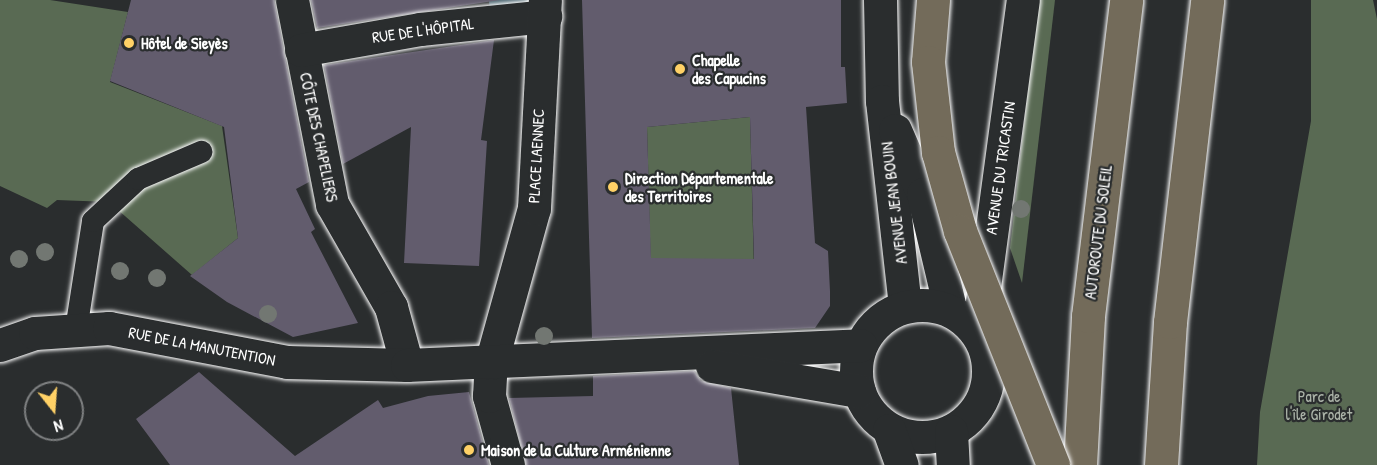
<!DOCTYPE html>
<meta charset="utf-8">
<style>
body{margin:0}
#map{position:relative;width:1377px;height:465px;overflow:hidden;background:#2a2d2e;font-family:"Patrick Hand",sans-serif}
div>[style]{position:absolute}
.green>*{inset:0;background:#596a53}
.canal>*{height:45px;margin:-22.5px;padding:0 22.5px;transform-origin:22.5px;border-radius:22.5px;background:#4e6873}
.building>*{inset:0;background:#625c6d}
.roads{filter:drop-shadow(0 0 2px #fff) drop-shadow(0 0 2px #fff)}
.lane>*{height:22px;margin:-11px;padding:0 11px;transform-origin:11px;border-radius:11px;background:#2a2d2e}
.street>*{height:33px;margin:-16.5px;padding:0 16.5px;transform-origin:16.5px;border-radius:16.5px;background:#2a2d2e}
.secondary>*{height:33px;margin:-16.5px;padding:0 16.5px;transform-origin:16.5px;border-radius:16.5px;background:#2a2d2e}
.secondary>.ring{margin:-16.5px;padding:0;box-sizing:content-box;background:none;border:33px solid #2a2d2e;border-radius:50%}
.highway>*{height:33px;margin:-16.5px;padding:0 16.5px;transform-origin:16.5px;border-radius:16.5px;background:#736b5a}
.bridges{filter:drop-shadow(0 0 2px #fff) drop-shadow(0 0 2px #fff)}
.primary-bridge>*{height:33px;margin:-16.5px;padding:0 16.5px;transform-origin:16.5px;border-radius:16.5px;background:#736b5a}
.trees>*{width:18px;height:18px;margin:-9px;border-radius:50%;background:#727772}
.dots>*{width:16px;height:16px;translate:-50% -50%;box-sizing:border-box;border:3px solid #2a2d2e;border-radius:50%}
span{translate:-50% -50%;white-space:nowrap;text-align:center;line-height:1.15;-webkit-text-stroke:4.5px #2a2d2e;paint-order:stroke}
.street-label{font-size:16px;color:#fff}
.poi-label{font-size:16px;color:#fff;font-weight:700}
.left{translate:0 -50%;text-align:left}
.park-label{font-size:16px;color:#acb4a9}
.north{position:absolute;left:24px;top:381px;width:60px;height:60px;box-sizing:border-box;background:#2a2d2e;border:2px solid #7f8182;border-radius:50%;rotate:163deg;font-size:16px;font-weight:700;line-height:24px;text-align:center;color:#fff}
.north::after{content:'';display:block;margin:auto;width:21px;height:27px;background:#ffd166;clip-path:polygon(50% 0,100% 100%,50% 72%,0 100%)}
</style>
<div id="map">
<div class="green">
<div style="clip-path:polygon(0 0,50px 0,128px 12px,110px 82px,222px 126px,238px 238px,192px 275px,109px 202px,57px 200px,47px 208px,0 186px)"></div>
<div style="clip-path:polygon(1038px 0,1055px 0,1022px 283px,1010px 248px)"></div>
<div style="clip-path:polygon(1311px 0,1373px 0,1377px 19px,1377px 465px,1257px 465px,1260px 412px,1311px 121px)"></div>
<div style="clip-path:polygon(750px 117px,754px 272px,651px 273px,647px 127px)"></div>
</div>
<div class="canal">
<div style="left:511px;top:1px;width:1px;rotate:-90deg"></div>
</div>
<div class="building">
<div style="clip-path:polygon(131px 0,274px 0,309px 182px,296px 189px,315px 229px,311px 232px,358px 323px,293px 337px,227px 302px,190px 276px,238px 238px,224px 127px,110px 81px)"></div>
<div style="clip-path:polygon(311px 0,500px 0,317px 28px)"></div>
<div style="clip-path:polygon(evenodd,582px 0,841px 0,841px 67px,845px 67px,847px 103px,806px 107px,815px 243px,828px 251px,830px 291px,830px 306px,815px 328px,592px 338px,582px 0,750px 117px,754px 259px,651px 258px,647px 127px,750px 117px)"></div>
<div style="clip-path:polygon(494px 40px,481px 140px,487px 141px,479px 266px,404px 263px,411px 127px,343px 164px,324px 65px)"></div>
<div style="clip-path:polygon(694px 371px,701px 381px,731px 388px,739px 465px,526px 465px,509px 398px,593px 396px,593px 376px)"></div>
<div style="clip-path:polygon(199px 372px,295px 456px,378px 400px,383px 408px,428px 396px,469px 392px,489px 465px,170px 465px,136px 419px)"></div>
</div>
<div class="roads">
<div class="lane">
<div style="left:76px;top:330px;width:110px;rotate:-81.1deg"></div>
<div style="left:93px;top:221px;width:62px;rotate:-43deg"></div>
<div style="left:138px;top:179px;width:69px;rotate:-23.2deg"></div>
</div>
<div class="street">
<div style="left:292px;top:0;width:208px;rotate:78.9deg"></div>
<div style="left:332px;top:204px;width:119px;rotate:60.2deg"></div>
<div style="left:391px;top:307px;width:60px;rotate:74.6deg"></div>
<div style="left:880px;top:0;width:101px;rotate:88.9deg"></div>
<div style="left:882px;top:101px;width:206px;rotate:83.6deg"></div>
<div style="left:301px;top:50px;width:121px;rotate:-10deg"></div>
<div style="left:420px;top:29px;width:126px;rotate:-5.9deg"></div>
<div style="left:895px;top:130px;width:70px;rotate:66.4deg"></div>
<div style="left:923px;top:194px;width:117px;rotate:76.7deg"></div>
<div style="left:508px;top:465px;width:72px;rotate:-105.4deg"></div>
<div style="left:489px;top:396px;width:33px;rotate:-87deg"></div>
<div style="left:491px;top:363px;width:161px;rotate:-74.5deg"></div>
<div style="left:534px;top:208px;width:208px;rotate:-87deg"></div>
</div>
<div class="secondary">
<div style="left:982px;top:302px;width:305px;rotate:-82.3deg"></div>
<div class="ring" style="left:856px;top:305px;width:99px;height:99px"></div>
<div style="left:0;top:345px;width:37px;rotate:-19deg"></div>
<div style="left:35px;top:333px;width:74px;rotate:-3.9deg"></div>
<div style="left:109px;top:328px;width:181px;rotate:10.8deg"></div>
<div style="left:287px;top:362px;width:120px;rotate:1.4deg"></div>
<div style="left:407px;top:365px;width:454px;rotate:-2.5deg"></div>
<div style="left:712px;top:366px;width:149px;rotate:9.7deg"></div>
<div style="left:889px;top:430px;width:37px;rotate:70deg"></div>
<div style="left:951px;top:431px;width:34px;rotate:87deg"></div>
</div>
<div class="highway">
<div style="left:1080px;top:465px;width:149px;rotate:-86.9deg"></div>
<div style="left:1088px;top:316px;width:318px;rotate:-83.1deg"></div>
<div style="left:1161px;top:465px;width:143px;rotate:-86.4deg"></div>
<div style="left:1170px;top:322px;width:324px;rotate:-83.4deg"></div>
</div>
</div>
<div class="bridges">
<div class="primary-bridge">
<div style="left:933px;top:0;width:62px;rotate:94.6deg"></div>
<div style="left:928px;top:62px;width:91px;rotate:83.7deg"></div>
<div style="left:938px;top:152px;width:82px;rotate:74.4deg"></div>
<div style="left:960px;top:231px;width:252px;rotate:68.3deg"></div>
</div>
</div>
<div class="trees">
<div style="left:1021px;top:209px"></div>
<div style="left:45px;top:252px"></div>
<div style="left:19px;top:259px"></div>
<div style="left:120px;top:271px"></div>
<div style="left:157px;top:278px"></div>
<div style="left:268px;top:314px"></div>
<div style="left:544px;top:336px"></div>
</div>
<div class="dots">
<div style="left:129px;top:43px;background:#ffd166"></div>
<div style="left:680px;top:69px;background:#ffd166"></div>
<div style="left:613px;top:187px;background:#ffd166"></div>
<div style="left:469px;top:450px;background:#ffd166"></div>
</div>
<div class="street-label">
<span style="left:423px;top:30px;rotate:-8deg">RUE DE L'HÔPITAL</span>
<span style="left:319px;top:137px;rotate:78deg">CÔTE DES CHAPELIERS</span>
<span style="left:536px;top:156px;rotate:-87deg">PLACE LAENNEC</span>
<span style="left:1000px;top:168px;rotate:-82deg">AVENUE DU TRICASTIN</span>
<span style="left:894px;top:203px;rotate:-97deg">AVENUE JEAN BOUIN</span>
<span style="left:1098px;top:232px;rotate:-83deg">AUTOROUTE DU SOLEIL</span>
<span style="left:202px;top:346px;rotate:11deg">RUE DE LA MANUTENTION</span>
</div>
<div class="poi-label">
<span class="left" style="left:141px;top:43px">Hôtel de Sieyès</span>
<span class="left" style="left:692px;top:69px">Chapelle<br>des Capucins</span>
<span class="left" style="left:625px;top:187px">Direction Départementale<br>des Territoires</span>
<span class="left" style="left:481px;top:450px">Maison de la Culture Arménienne</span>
</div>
<div class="park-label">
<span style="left:1319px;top:405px">Parc de<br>l'île Girodet</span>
</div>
<div class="north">N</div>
</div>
